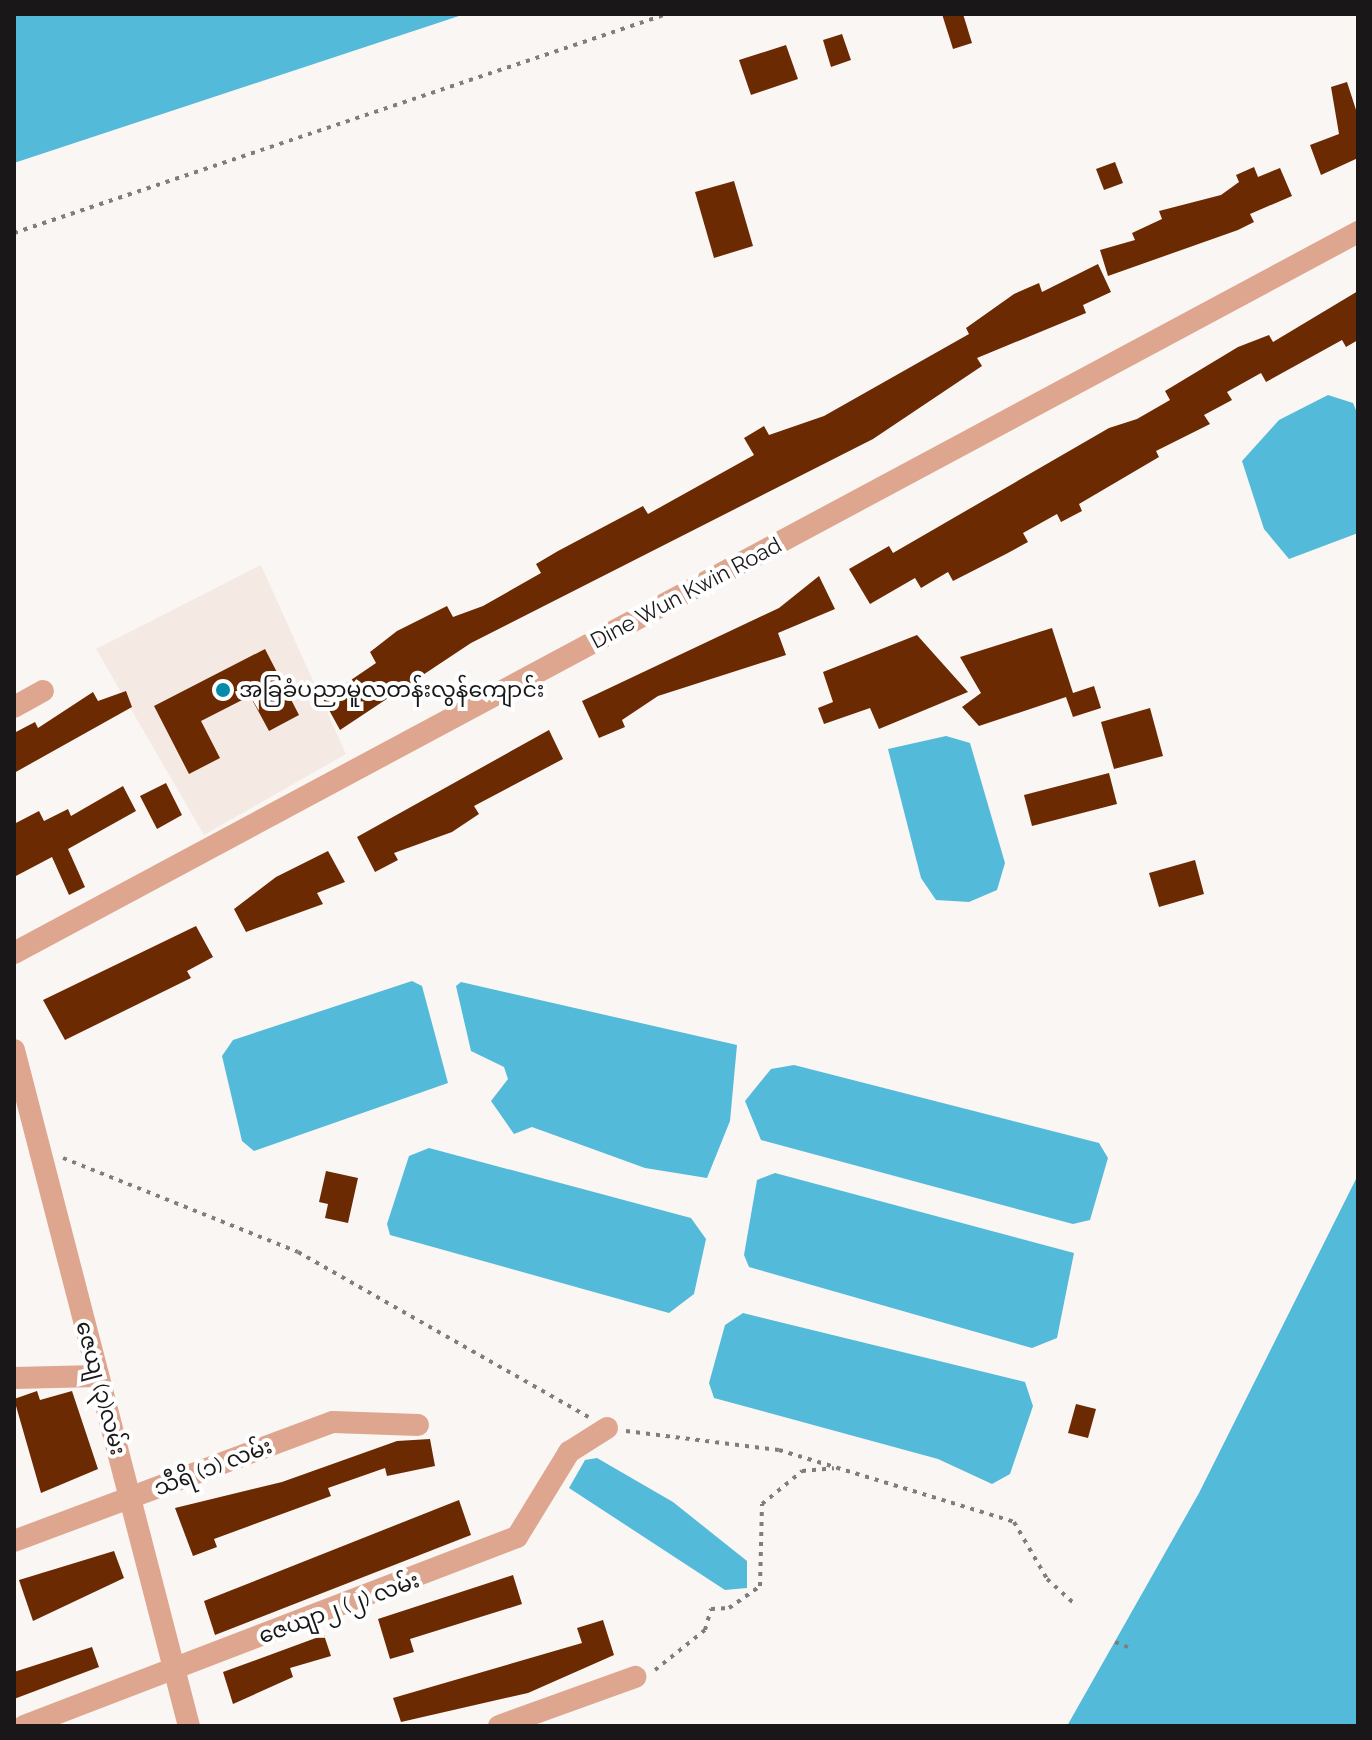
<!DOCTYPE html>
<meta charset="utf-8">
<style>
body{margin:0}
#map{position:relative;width:1372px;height:1740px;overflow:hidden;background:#faf6f4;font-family:Raleway,"Noto Sans Myanmar",sans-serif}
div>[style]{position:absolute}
.built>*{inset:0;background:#f5e9e4}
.water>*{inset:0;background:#54bada}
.building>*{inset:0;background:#6c2a03}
.path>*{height:4px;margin-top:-2px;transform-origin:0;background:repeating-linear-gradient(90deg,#807d7d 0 4px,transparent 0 10px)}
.minor>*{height:22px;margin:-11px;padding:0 11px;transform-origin:11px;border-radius:11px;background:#dea68e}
.dots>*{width:22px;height:22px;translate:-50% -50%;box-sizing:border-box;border:4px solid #fff;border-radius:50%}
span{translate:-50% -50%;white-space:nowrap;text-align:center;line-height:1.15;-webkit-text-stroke:8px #fff;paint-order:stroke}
.street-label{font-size:22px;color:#191717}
.poi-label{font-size:22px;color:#191717}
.left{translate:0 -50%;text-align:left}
.frame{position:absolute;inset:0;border:16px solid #191717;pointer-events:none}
</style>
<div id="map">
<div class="built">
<div style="clip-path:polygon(261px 565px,346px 754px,204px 835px,96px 649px)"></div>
</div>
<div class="water">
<div style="clip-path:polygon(14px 14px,465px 14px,14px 163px)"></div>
<div style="clip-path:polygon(1328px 395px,1353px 403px,1358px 415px,1358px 533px,1289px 559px,1264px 529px,1242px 461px,1279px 420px)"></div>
<div style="clip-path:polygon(946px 736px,970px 743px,1005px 863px,997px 890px,969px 902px,936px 900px,921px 878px,888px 749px)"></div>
<div style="clip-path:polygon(412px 981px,422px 986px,448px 1083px,254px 1151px,242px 1141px,222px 1056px,233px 1040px)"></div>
<div style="clip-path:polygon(461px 982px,737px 1045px,730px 1121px,707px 1178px,645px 1168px,532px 1127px,514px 1134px,491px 1101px,508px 1079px,504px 1067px,471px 1051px,456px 986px)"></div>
<div style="clip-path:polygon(794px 1065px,1099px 1143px,1108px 1158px,1090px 1220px,1073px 1224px,761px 1140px,745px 1101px,771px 1069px)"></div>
<div style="clip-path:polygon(429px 1148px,691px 1218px,706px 1239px,694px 1294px,669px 1313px,390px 1235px,387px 1224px,409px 1156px)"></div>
<div style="clip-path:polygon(775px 1173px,1074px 1253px,1057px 1338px,1032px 1348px,749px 1267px,744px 1255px,757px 1180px)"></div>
<div style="clip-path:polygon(1358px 1175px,1358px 1726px,1067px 1726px,1199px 1493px)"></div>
<div style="clip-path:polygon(743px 1313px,1025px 1382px,1033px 1406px,1010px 1474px,992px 1484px,938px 1459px,714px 1398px,709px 1383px,725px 1325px)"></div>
<div style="clip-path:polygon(597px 1458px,673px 1502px,747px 1561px,747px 1588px,725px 1590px,569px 1488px,585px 1460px)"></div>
</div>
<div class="building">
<div style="clip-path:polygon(942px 14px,963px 14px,972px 43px,953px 49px)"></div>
<div style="clip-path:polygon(842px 34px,851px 60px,831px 67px,823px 40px)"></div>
<div style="clip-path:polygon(786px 45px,798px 79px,751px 95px,739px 60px)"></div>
<div style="clip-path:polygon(1347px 82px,1358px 116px,1358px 158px,1321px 175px,1310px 145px,1339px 134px,1331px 87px)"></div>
<div style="clip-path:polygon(1115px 162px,1123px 183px,1104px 190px,1096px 169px)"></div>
<div style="clip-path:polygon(1254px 167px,1258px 177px,1280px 168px,1292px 196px,1250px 214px,1254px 222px,1238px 230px,1108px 276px,1100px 250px,1135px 240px,1132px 233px,1162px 219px,1159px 211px,1221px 195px,1239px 182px,1236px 175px)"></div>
<div style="clip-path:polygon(734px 181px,753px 246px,714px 258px,695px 192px)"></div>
<div style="clip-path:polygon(1098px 264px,1111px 292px,1083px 305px,1086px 313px,977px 358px,982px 366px,873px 439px,471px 643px,340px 730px,323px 699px,376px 663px,370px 652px,397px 631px,447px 606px,453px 617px,483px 606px,541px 573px,536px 564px,558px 551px,643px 506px,648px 514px,754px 455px,744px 438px,764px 426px,769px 435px,824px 416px,969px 334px,966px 328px,1014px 294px,1039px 283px,1042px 292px)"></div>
<div style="clip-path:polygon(1358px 291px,1358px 340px,1346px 347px,1342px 340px,1266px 382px,1261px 373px,1227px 392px,1232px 400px,1204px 415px,1210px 424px,1156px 451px,1159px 457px,1079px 504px,1082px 511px,1061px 522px,1057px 514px,1023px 533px,1028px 542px,1006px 554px,953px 581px,948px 572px,921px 588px,915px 578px,870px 604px,849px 569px,889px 546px,893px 553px,1109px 428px,1137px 419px,1170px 400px,1165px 391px,1238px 347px,1269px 335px,1273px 342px)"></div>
<div style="clip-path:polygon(819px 576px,835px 609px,778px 633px,786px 655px,658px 696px,622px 720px,625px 727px,599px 738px,582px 701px,779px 608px)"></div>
<div style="clip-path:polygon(1052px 628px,1073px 693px,1094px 686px,1101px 708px,1073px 717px,1066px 697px,979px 726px,962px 707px,981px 693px,960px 657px)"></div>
<div style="clip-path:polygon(917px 635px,968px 692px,879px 729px,870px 708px,824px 724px,818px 708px,833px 702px,823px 672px)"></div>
<div style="clip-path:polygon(265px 649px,299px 715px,269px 731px,250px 696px,201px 721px,220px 758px,189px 774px,154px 706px)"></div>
<div style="clip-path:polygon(126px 691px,132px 707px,14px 773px,14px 733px,35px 722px,38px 728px,93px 692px,98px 701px)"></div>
<div style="clip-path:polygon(1150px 708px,1163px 756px,1114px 769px,1101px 722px)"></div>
<div style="clip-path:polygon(549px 730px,563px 759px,474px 806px,479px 814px,452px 832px,394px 853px,398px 860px,375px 872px,357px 837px)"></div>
<div style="clip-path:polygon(1109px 773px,1117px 804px,1032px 826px,1024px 795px)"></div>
<div style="clip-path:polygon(166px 783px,182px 815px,157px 829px,140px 796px)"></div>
<div style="clip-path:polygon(123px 786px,136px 811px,68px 849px,85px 887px,69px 895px,52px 857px,14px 877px,14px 824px,39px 811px,44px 821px,68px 809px,71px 816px)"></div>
<div style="clip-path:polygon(328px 851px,345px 882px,317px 893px,323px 904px,246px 932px,234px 909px,276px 877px)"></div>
<div style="clip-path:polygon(1195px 860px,1204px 894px,1159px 907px,1149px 873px)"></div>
<div style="clip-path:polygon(196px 926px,213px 957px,187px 971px,191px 978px,65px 1040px,43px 1000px)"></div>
<div style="clip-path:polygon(326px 1171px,358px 1178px,348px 1223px,325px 1218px,328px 1204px,319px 1202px)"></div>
<div style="clip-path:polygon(37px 1391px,40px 1400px,72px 1391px,98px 1469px,41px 1493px,14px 1399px)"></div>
<div style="clip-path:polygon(1076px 1404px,1096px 1409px,1088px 1438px,1068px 1433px)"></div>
<div style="clip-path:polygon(430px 1439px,435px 1466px,387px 1476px,385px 1468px,328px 1488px,331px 1496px,214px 1539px,217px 1547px,193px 1556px,175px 1508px,282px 1482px,397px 1441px)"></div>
<div style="clip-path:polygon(459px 1500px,471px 1535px,215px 1635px,204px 1601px)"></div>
<div style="clip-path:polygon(114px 1551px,124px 1578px,33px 1621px,19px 1580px)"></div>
<div style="clip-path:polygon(513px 1575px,522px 1604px,410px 1639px,414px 1652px,390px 1659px,378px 1619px)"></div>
<div style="clip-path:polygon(603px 1620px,614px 1655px,528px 1693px,401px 1722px,393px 1698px,582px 1643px,577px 1628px)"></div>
<div style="clip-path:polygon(324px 1635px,331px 1656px,290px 1668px,293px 1677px,233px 1704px,223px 1672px)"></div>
<div style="clip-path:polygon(92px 1647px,99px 1667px,14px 1699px,14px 1672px)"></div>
</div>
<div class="path">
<div style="left:14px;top:233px;width:689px;rotate:-18.54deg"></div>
<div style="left:63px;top:1158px;width:253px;rotate:21.8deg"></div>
<div style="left:298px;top:1252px;width:334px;rotate:29.6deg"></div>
<div style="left:626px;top:1431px;width:154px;rotate:7.1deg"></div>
<div style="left:779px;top:1450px;width:246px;rotate:17deg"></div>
<div style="left:1014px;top:1522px;width:66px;rotate:59.9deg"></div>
<div style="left:1047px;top:1579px;width:38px;rotate:42deg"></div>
<div style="left:1115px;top:1642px;width:18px;rotate:22deg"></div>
<div style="left:655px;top:1670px;width:64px;rotate:-38.7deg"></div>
<div style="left:705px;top:1630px;width:22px;rotate:-74deg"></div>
<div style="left:711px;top:1609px;width:18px;rotate:-3deg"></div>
<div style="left:729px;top:1608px;width:38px;rotate:-35deg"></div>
<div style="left:760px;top:1586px;width:82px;rotate:-88.6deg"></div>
<div style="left:762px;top:1504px;width:52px;rotate:-39.5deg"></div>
<div style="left:802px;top:1471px;width:32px;rotate:-5deg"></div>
</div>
<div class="minor">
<div style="left:14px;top:707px;width:33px;rotate:-29deg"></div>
<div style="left:14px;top:953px;width:1525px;rotate:-28.21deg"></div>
<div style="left:14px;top:1050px;width:698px;rotate:75.49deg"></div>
<div style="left:14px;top:1378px;width:84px;rotate:-1.4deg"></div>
<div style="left:14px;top:1541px;width:340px;rotate:-20.5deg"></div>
<div style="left:333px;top:1422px;width:85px;rotate:2deg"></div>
<div style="left:24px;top:1726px;width:528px;rotate:-20.98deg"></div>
<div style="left:517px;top:1537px;width:100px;rotate:-58.5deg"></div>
<div style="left:569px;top:1452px;width:45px;rotate:-32.3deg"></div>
<div style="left:499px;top:1726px;width:145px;rotate:-19.8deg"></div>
</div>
<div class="dots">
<div style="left:223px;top:690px;background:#078bab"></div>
</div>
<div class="street-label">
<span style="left:686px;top:593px;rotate:-28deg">Dine Wun Kwin Road</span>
<span style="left:101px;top:1388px;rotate:75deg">ဇေယျ (၃)လမ်း</span>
<span style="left:213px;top:1467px;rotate:-21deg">သီရိ (၁) လမ်း</span>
<span style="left:339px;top:1608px;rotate:-20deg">ဇေယျာ၂ (၂) လမ်း</span>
</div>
<div class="poi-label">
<span class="left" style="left:239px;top:690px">အခြခံပညာမူလတန်းလွန်ကျောင်း</span>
</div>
<div class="frame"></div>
</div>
